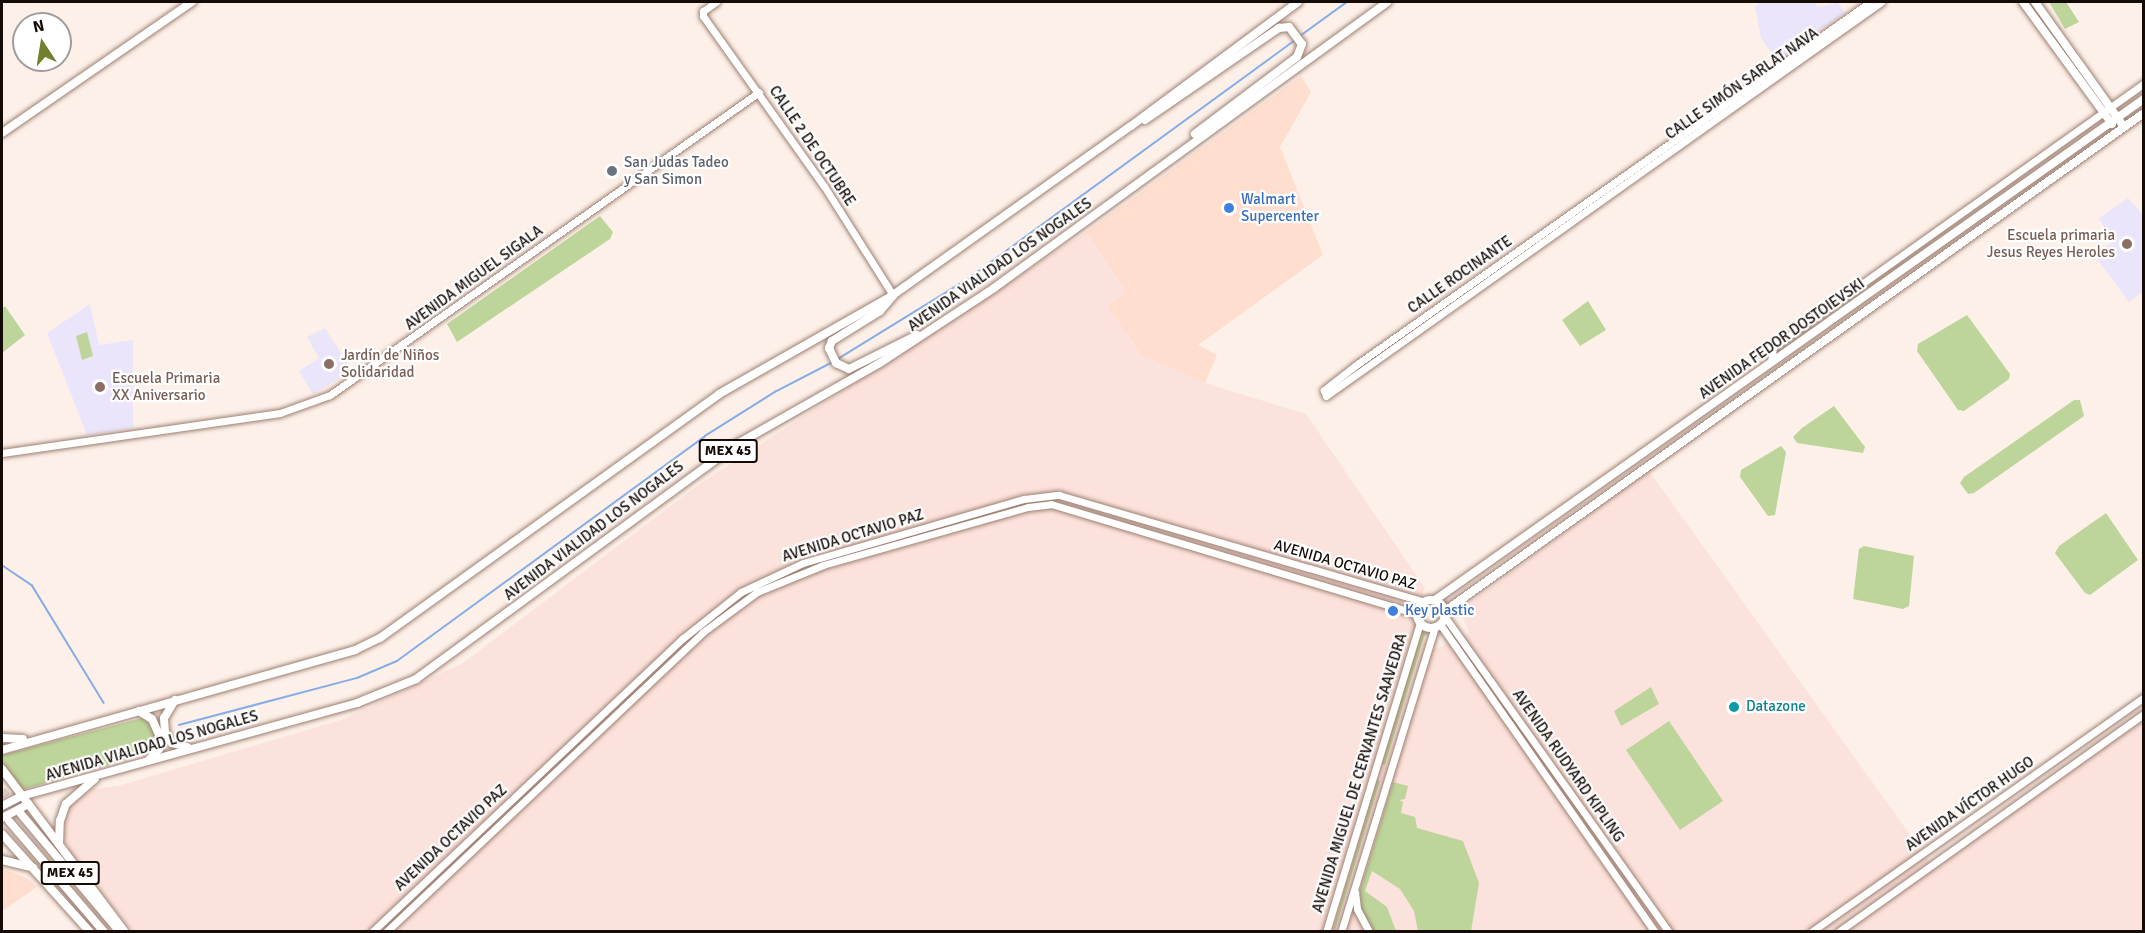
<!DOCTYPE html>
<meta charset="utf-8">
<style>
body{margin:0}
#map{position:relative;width:2145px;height:933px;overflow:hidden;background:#fdf0e9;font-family:Signika,sans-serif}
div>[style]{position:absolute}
.built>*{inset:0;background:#ffdecf}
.industrial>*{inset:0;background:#fce2dc}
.education>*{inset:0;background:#ebe5fb}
.green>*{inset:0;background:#bdd59a}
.stream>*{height:1.5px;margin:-0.75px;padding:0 0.75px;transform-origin:0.75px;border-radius:0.75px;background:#87ade7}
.primary-tunnel>*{height:8px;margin-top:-4px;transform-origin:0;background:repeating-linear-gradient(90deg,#dacec7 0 8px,transparent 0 12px)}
.roads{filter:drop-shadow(0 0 2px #9e8072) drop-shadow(0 0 2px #9e8072)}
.tertiary>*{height:7px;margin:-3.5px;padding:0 3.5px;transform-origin:3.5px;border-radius:3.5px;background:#fff}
.secondary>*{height:8px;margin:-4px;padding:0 4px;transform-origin:4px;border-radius:4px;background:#fff}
.secondary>.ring{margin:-4px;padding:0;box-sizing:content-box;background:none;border:8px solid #fff;border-radius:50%}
.primary>*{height:8px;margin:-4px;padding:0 4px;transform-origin:4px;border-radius:4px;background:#fff}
.trunk>*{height:8px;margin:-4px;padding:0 4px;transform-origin:4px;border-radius:4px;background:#fff}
.dots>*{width:16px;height:16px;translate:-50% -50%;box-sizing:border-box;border:3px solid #fff;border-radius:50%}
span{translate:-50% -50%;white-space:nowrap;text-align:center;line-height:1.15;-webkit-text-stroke:4.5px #fff;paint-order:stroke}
.shield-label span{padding:2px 4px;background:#fff;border:2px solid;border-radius:4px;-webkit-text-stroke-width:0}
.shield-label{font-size:14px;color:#150b06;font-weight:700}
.street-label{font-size:15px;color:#150b06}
.worship-label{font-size:15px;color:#5b616d}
.left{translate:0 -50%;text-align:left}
.shop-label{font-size:15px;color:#366cbe}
.education-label{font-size:15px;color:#785e54}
.right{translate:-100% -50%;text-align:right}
.culture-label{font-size:15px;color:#0d838f}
.frame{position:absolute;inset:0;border:3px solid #150b06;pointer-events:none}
.north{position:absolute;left:12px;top:12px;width:60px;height:60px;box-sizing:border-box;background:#fff;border:2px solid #a19d9b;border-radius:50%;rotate:348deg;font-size:16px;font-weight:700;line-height:24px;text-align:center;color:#150b06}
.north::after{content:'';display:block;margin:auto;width:21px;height:27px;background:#727f2c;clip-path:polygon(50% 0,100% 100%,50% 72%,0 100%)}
</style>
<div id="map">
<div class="built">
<div style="clip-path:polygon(1301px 76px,1311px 92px,1280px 147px,1323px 255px,1198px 345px,1217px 355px,1205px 383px,1142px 356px,1107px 306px,1126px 292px,1086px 232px)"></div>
<div style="clip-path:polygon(2px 868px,28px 879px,37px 887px,2px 911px)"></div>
</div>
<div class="industrial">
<div style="clip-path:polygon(1086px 232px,1126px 292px,1107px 306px,1142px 356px,1205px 383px,1306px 414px,1425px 588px,1412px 620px,1431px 651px,1469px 633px,1460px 610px,1649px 471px,1934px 868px,2143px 717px,2143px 931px,133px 932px,76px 863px,61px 833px,67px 805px,92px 789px,118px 786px,344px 719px,463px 663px,701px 483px)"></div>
</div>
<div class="education">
<div style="clip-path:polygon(1760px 2px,1815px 2px,1817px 7px,1838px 3px,1845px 13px,1777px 61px,1761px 38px,1755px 7px)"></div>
<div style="clip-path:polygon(2128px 198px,2144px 216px,2143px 292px,2129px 302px,2094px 255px,2112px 242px,2099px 218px)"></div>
<div style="clip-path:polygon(90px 304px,99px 345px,133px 340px,133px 428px,87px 435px,47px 333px)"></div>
<div style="clip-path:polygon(325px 328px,352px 371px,313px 394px,299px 371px,319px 358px,307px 337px)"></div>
</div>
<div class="green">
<div style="clip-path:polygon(2049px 2px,2066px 2px,2079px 22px,2065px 29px)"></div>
<div style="clip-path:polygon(600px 216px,613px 232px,610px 239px,457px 342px,447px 324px)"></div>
<div style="clip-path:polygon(1588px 301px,1606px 330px,1580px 346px,1562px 320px)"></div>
<div style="clip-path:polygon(5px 306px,25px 335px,2px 353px,2px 309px)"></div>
<div style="clip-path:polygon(1967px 315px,2010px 374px,2009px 379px,1964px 411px,1958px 410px,1917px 351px,1918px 344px)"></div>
<div style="clip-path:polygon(87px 332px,93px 356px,82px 360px,76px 336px)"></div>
<div style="clip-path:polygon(2074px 400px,2080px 400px,2084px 416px,1974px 493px,1968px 494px,1960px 483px,1964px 477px)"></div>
<div style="clip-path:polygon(1834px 406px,1865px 447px,1863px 453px,1797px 443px,1793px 437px,1802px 428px)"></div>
<div style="clip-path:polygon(1781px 446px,1786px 452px,1775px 515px,1768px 516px,1740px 477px,1741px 470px)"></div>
<div style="clip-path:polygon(2106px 513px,2138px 560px,2090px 595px,2085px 593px,2055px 553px,2059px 546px)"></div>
<div style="clip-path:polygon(1864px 546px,1914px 556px,1909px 606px,1903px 609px,1853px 599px,1859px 549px)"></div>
<div style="clip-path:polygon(1421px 625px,1430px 629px,1424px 637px,1385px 765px,1381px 764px)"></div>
<div style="clip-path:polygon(1651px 687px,1659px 704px,1621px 726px,1614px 711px)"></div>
<div style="clip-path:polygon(142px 718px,154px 728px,157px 746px,150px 753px,21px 790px,2px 765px,2px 755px)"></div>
<div style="clip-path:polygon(1669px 721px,1723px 801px,1680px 830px,1626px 750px)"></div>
<div style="clip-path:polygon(1377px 780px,1380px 781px,1335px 930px,1333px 929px)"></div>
<div style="clip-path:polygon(1393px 782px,1408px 786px,1405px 799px,1399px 800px,1403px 802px,1401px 813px,1415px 817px,1417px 828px,1463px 841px,1479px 883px,1471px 931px,1418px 931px,1414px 911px,1400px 889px,1372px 871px,1365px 891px,1387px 907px,1396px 931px,1372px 931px,1361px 910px,1360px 890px)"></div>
</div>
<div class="stream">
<div style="left:1300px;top:36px;width:58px;rotate:-35.9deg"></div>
<div style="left:838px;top:359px;width:154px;rotate:-31.7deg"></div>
<div style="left:969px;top:278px;width:402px;rotate:-36.1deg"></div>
<div style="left:2px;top:565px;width:36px;rotate:34deg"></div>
<div style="left:32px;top:585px;width:138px;rotate:58.6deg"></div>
<div style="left:179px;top:725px;width:184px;rotate:-14.8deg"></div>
<div style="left:357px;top:678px;width:43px;rotate:-23deg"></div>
<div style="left:397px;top:661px;width:381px;rotate:-36.1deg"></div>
<div style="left:705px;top:436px;width:83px;rotate:-32.2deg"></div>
<div style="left:775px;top:392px;width:63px;rotate:-27.4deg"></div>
</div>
<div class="primary-tunnel">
<div style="left:2px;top:790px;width:21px;rotate:51deg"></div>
</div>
<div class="roads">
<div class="tertiary">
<div style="left:716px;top:2px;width:16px;rotate:145deg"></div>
<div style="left:703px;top:11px;width:5px;rotate:90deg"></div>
<div style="left:703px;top:16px;width:209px;rotate:54.6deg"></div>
<div style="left:824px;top:186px;width:129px;rotate:57.7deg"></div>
<div style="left:1870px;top:2px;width:629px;rotate:144.77deg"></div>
<div style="left:1356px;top:365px;width:41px;rotate:142deg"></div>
<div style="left:1324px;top:390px;width:6px;rotate:72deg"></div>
<div style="left:1326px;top:396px;width:681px;rotate:-35.37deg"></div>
<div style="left:1771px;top:362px;width:15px;rotate:-82deg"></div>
<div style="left:1773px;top:347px;width:455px;rotate:-35.4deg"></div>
<div style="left:2px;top:453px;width:281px;rotate:-8.2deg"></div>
<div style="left:280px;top:413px;width:53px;rotate:-19.8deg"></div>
<div style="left:330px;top:395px;width:525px;rotate:-35.23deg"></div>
<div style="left:1445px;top:617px;width:387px;rotate:54.6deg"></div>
<div style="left:1440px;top:624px;width:376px;rotate:55.1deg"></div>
<div style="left:1355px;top:892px;width:17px;rotate:83deg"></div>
<div style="left:1357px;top:909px;width:26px;rotate:62deg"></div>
<div style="left:372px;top:932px;width:427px;rotate:-43.4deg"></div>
<div style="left:682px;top:639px;width:75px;rotate:-38.5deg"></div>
<div style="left:741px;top:592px;width:68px;rotate:-25.1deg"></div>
<div style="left:803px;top:563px;width:230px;rotate:-16.2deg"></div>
<div style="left:1024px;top:499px;width:35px;rotate:-7deg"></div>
<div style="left:1059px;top:495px;width:380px;rotate:16.3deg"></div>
<div style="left:386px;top:932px;width:436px;rotate:-43.4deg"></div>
<div style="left:703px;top:632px;width:67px;rotate:-36.5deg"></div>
<div style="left:757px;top:592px;width:71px;rotate:-22.2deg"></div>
<div style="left:823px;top:565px;width:213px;rotate:-15.8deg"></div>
<div style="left:1028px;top:507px;width:23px;rotate:-7deg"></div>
<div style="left:1051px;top:504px;width:382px;rotate:16.7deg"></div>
<div style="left:1326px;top:932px;width:324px;rotate:-73.1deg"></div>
<div style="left:1341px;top:932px;width:319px;rotate:-72.9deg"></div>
<div style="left:1811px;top:932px;width:408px;rotate:-35.2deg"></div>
<div style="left:1838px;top:932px;width:376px;rotate:-35.5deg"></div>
</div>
<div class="secondary">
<div style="left:2023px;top:2px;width:151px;rotate:53.9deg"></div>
<div style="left:2035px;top:2px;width:153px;rotate:54.5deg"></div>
<div style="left:2px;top:133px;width:231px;rotate:-34.6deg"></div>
<div style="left:1435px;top:600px;width:868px;rotate:-35.25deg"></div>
<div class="ring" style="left:1417px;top:600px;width:20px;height:20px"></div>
<div style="left:1445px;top:611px;width:858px;rotate:-35.47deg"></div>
<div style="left:2px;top:769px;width:204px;rotate:53deg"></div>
<div style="left:2px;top:818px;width:30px;rotate:-28deg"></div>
<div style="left:2px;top:834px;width:132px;rotate:48.1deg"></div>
</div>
<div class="primary">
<div style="left:21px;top:814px;width:154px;rotate:50deg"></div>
<div style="left:9px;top:821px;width:146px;rotate:49.4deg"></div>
</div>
<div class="trunk">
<div style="left:1145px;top:120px;width:163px;rotate:-34.5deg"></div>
<div style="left:1279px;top:28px;width:10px;rotate:-6deg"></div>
<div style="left:1289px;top:27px;width:21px;rotate:53deg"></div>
<div style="left:1302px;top:44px;width:14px;rotate:111deg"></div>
<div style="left:1297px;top:57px;width:128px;rotate:143deg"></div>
<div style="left:893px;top:296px;width:20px;rotate:131deg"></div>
<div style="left:880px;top:311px;width:57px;rotate:148deg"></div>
<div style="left:832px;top:341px;width:8px;rotate:113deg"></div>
<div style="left:829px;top:348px;width:17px;rotate:65deg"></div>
<div style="left:836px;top:363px;width:14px;rotate:25deg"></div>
<div style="left:849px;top:369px;width:76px;rotate:-26.6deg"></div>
<div style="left:175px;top:700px;width:21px;rotate:121deg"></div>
<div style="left:164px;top:718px;width:14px;rotate:86deg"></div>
<div style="left:165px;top:732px;width:13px;rotate:58deg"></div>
<div style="left:172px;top:743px;width:16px;rotate:15deg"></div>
<div style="left:139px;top:711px;width:15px;rotate:32deg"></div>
<div style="left:152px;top:719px;width:17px;rotate:66deg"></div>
<div style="left:159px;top:735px;width:14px;rotate:90deg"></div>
<div style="left:159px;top:749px;width:16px;rotate:133deg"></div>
<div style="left:2px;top:738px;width:21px;rotate:3deg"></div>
<div style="left:2px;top:750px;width:367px;rotate:-15.8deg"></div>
<div style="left:355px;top:650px;width:28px;rotate:-26deg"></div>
<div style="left:380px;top:638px;width:418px;rotate:-35.7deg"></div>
<div style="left:719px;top:394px;width:200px;rotate:-29.6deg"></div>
<div style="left:893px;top:295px;width:292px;rotate:-35.4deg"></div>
<div style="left:1131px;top:126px;width:208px;rotate:-36.6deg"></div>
<div style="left:2px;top:806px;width:22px;rotate:-27deg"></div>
<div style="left:22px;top:796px;width:348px;rotate:-15.5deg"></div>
<div style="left:357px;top:703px;width:64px;rotate:-22.1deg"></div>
<div style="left:416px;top:679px;width:400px;rotate:-36.2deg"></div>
<div style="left:739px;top:443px;width:162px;rotate:-29.6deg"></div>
<div style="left:880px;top:363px;width:136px;rotate:-33.3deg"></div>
<div style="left:994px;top:288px;width:486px;rotate:-36deg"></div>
<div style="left:59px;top:844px;width:23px;rotate:-88deg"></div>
<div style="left:60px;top:821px;width:18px;rotate:-71deg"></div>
<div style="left:66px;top:804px;width:38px;rotate:-41deg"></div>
<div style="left:2px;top:860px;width:32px;rotate:14deg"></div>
</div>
</div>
<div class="dots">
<div style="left:612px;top:171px;background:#6b7280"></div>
<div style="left:1229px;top:208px;background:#3f7fe0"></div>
<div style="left:2127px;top:244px;background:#8d6e63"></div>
<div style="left:329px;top:364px;background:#8d6e63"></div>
<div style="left:100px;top:387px;background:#8d6e63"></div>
<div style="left:1393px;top:611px;background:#3f7fe0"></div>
<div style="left:1734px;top:707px;background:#0f9aa8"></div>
</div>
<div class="shield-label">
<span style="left:728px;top:451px">MEX 45</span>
<span style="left:70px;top:873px">MEX 45</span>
</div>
<div class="street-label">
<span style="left:1742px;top:84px;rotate:-35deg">CALLE SIMÓN SARLAT NAVA</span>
<span style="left:812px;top:146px;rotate:56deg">CALLE 2 DE OCTUBRE</span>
<span style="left:1000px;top:265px;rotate:-35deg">AVENIDA VIALIDAD LOS NOGALES</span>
<span style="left:1460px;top:275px;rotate:-35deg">CALLE ROCINANTE</span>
<span style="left:474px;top:278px;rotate:-36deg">AVENIDA MIGUEL SIGALA</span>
<span style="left:1782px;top:339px;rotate:-35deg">AVENIDA FEDOR DOSTOIEVSKI</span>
<span style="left:594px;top:531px;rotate:-37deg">AVENIDA VIALIDAD LOS NOGALES</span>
<span style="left:853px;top:536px;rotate:-17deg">AVENIDA OCTAVIO PAZ</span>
<span style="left:1345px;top:565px;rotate:16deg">AVENIDA OCTAVIO PAZ</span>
<span style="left:152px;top:746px;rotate:-16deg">AVENIDA VIALIDAD LOS NOGALES</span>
<span style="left:1568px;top:766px;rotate:55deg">AVENIDA RUDYARD KIPLING</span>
<span style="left:1360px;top:773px;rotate:-73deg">AVENIDA MIGUEL DE CERVANTES SAAVEDRA</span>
<span style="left:1970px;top:804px;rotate:-35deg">AVENIDA VÍCTOR HUGO</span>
<span style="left:451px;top:838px;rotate:-43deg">AVENIDA OCTAVIO PAZ</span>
</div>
<div class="worship-label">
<span class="left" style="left:624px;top:171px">San Judas Tadeo<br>y San Simon</span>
</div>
<div class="shop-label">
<span class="left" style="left:1241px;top:208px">Walmart<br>Supercenter</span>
<span class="left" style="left:1405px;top:611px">Key plastic</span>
</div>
<div class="education-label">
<span class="right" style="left:2115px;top:244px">Escuela primaria<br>Jesus Reyes Heroles</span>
<span class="left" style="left:341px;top:364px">Jardín de Niños<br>Solidaridad</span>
<span class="left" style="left:112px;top:387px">Escuela Primaria<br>XX Aniversario</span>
</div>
<div class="culture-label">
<span class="left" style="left:1746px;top:707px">Datazone</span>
</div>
<div class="frame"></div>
<div class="north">N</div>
</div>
